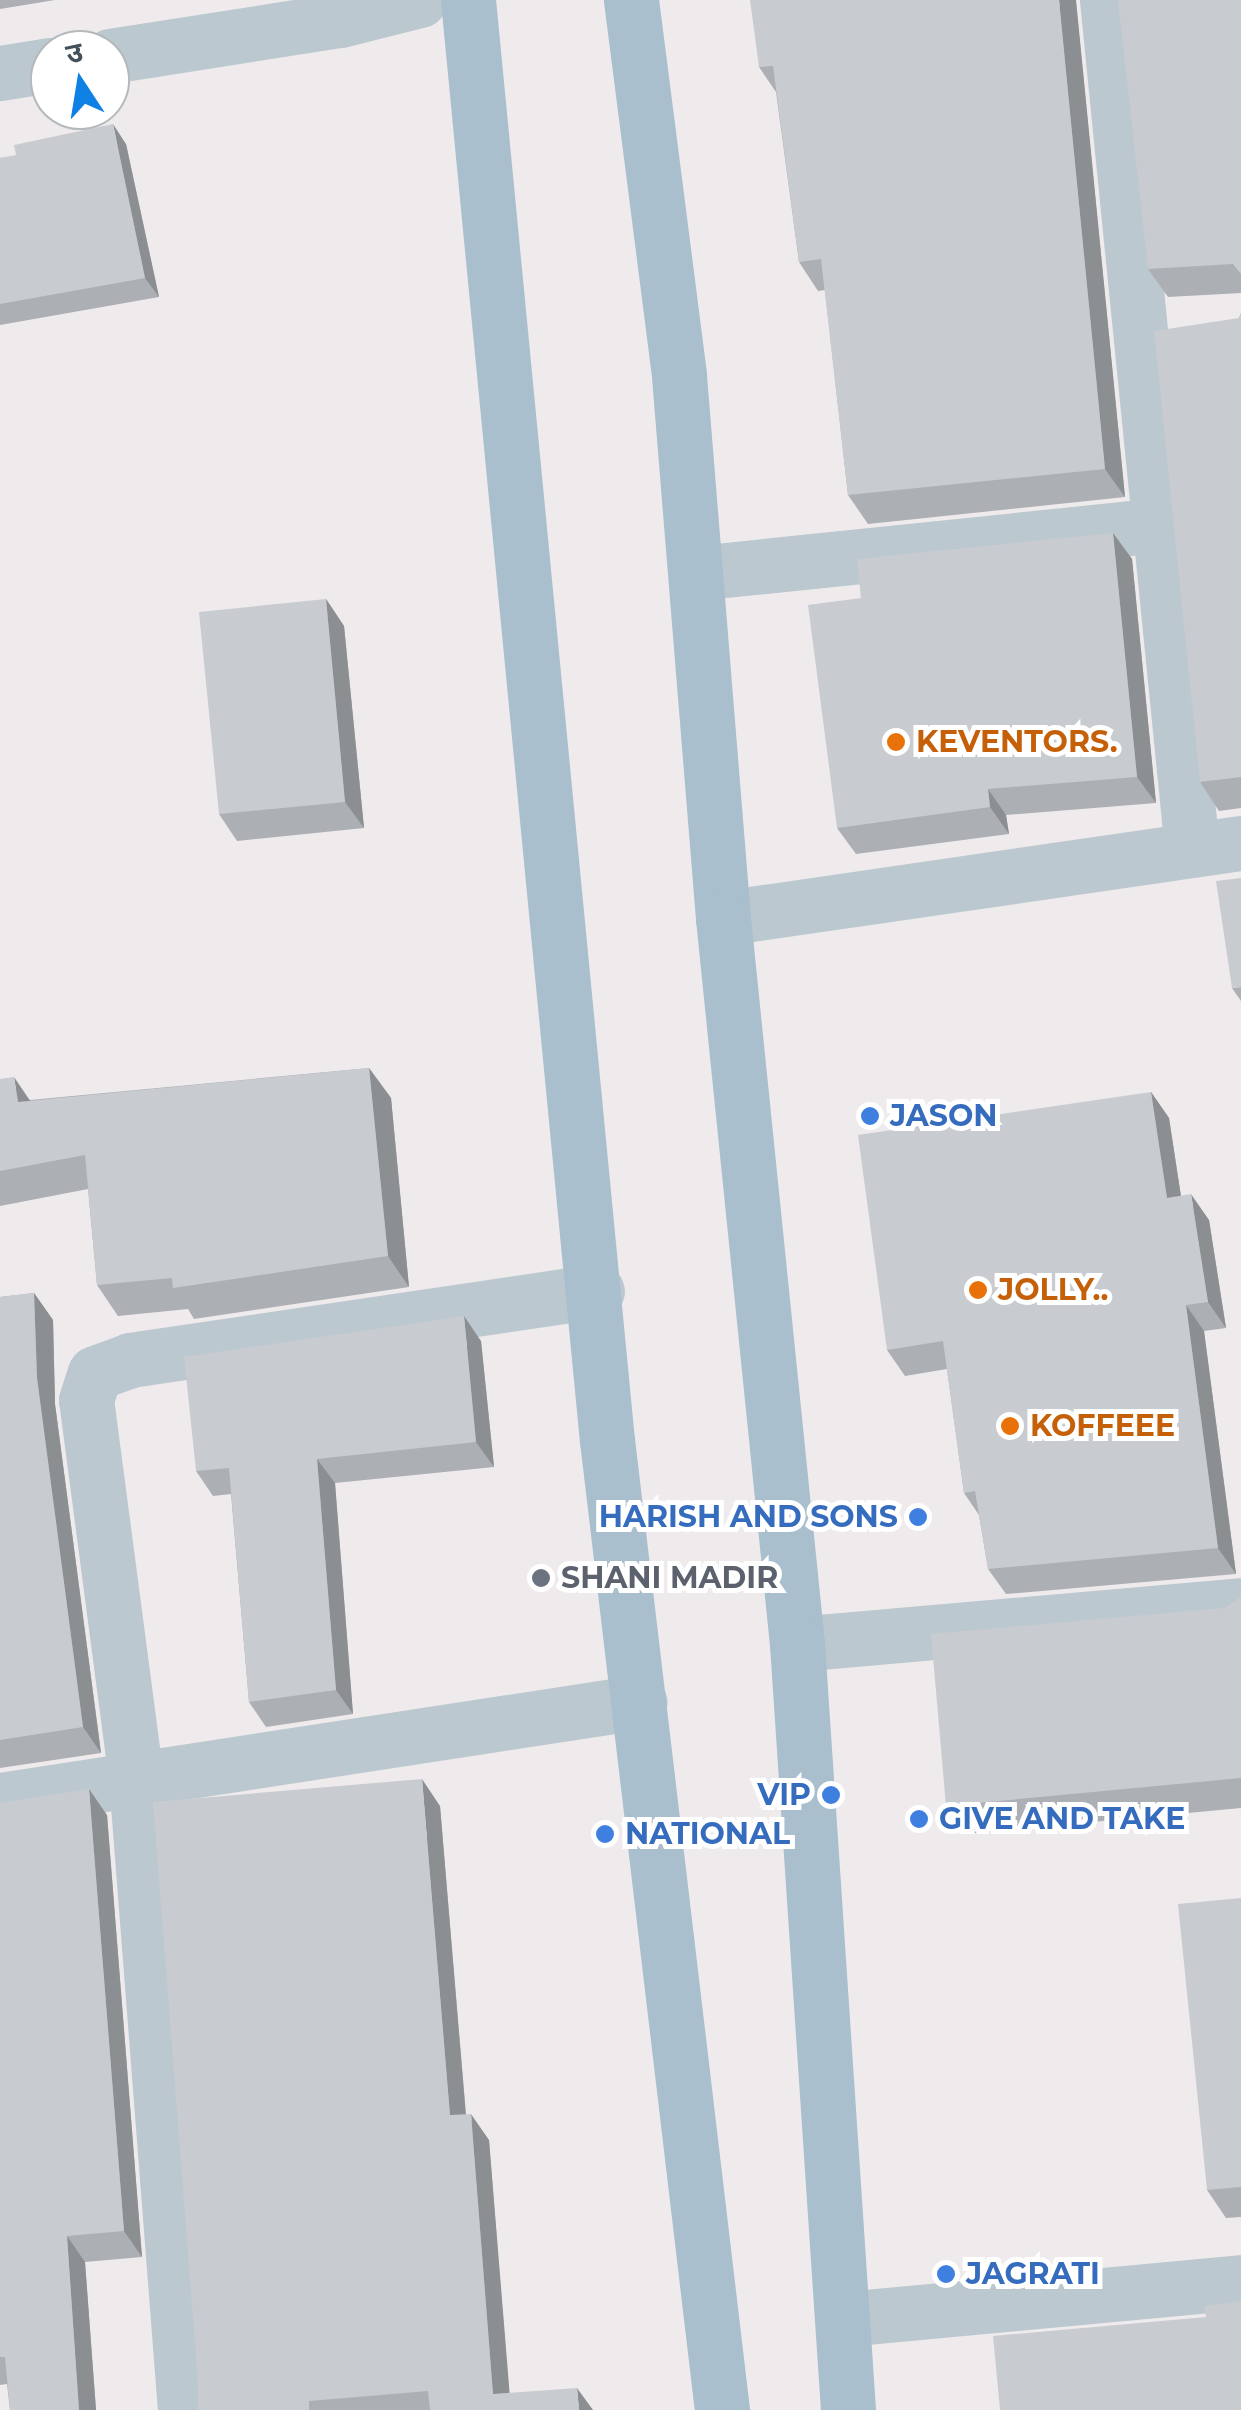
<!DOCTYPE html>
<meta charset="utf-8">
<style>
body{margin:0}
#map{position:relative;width:1241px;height:2410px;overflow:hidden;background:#efebec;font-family:Montserrat,"Noto Sans Devanagari",sans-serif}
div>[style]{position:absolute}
.minor>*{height:55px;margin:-27.5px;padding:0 27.5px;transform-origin:27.5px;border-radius:27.5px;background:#bbc8cf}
.major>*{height:55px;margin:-27.5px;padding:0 27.5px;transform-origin:27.5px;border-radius:27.5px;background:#a9bfcd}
.wall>*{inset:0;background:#acafb4}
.shaded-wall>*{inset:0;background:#8c8f92}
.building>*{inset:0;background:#c8ccd1}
.dots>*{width:28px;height:28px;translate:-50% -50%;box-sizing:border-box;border:5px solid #fff;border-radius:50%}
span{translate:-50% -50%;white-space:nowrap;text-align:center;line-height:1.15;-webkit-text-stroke:10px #fff;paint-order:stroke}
.food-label{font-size:30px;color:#c56008;font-weight:700}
.left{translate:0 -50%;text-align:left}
.shop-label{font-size:30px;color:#366cbe;font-weight:700}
.right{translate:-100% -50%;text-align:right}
.worship-label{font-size:30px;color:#5b616d;font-weight:700}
.north{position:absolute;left:30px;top:30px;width:100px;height:100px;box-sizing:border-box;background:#fff;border:2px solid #b4b9bd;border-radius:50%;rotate:348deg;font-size:28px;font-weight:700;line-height:40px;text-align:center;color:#43515a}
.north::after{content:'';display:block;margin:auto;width:35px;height:45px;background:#0f81e5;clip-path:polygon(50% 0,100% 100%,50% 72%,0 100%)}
</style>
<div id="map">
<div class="minor">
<div style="left:1107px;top:0;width:854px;rotate:84.29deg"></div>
<div style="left:110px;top:56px;width:233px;rotate:-8.9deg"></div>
<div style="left:340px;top:20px;width:82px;rotate:-14deg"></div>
<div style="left:0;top:73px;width:51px;rotate:-9.1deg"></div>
<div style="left:696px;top:573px;width:465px;rotate:-5.9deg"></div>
<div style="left:723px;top:918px;width:523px;rotate:-8.24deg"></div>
<div style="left:797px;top:1644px;width:446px;rotate:-5deg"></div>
<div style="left:0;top:1800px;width:647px;rotate:-8.71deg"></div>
<div style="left:844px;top:2319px;width:399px;rotate:-5.3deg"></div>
<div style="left:185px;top:2410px;width:633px;rotate:-94.44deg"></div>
<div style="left:136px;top:1779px;width:382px;rotate:-97.5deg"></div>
<div style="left:86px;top:1400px;width:28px;rotate:-72deg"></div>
<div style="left:95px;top:1373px;width:37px;rotate:-20deg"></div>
<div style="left:130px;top:1360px;width:472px;rotate:-8.4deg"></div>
</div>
<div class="major">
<div style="left:468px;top:0;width:1447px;rotate:84.49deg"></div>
<div style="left:607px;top:1440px;width:977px;rotate:83.24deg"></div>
<div style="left:631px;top:0;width:379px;rotate:82.7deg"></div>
<div style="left:679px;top:376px;width:544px;rotate:85.36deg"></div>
<div style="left:723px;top:918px;width:730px;rotate:84.18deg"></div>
<div style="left:797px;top:1644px;width:768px;rotate:86.19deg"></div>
</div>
<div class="wall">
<div style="clip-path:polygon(0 0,55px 0,0 9px)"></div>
<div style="clip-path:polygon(1241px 0,1241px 293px,1168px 297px,1148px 269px)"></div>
<div style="clip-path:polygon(1076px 3px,1125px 497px,868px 524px,848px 495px,825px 290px,818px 291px,799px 262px,776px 92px,759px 67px)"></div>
<div style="clip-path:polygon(126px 144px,159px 297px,0 325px,0 158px)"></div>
<div style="clip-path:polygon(1241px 313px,1241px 808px,1219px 811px,1200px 782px,1239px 318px)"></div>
<div style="clip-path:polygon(1113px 533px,1132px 559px,1156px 803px,1006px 815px,1009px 834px,856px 854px,837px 828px,861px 598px)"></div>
<div style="clip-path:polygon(326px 599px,344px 626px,364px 828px,237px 841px,219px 814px)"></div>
<div style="clip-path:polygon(1241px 987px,1241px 1001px,1232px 988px)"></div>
<div style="clip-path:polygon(369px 1068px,391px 1098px,409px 1287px,194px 1319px,188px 1309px,118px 1316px,97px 1285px,88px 1189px,0 1206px,0 1079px,30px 1100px)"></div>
<div style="clip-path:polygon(1151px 1092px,1169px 1118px,1181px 1196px,1209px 1220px,1226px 1328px,1204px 1331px,1236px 1574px,1006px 1594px,988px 1569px,979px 1515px,964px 1493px,947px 1369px,905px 1376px,887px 1350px)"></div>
<div style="clip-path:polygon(34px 1293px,53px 1320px,55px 1404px,101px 1753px,0 1768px,0 1297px)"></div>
<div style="clip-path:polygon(481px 1341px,494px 1467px,335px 1483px,353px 1714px,266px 1727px,249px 1702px,231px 1494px,213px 1496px,196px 1471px)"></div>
<div style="clip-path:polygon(1241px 1596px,1241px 1808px,965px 1834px,946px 1806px)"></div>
<div style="clip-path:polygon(0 1803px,107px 1815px,142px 2257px,85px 2262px,96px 2410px,10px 2410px,7px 2384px,0 2385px)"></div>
<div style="clip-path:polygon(440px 1806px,466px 2114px,489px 2140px,509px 2393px,593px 2410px,198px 2410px)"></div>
<div style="clip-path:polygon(1241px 1898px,1241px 2217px,1226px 2218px,1207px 2190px)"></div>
</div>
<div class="shaded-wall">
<div style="clip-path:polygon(1059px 0,1076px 0,1125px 497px,1105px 469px)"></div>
<div style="clip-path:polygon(113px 124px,126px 144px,159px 297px,145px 278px)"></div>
<div style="clip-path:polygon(1113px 533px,1132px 559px,1156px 803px,1137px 777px)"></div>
<div style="clip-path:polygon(326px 599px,344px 626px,364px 828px,345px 802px)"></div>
<div style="clip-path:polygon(988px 789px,1006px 815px,1009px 834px,990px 807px)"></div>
<div style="clip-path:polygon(369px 1068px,391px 1098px,409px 1287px,388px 1256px)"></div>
<div style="clip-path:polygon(14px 1077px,35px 1108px,18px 1102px)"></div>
<div style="clip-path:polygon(1151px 1092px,1169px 1118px,1185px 1223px,1167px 1198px)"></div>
<div style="clip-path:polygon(1191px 1194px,1209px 1220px,1226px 1328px,1208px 1302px)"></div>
<div style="clip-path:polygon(34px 1293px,53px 1320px,55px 1404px,101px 1753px,83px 1727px,37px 1378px)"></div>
<div style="clip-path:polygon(1186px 1305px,1204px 1331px,1236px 1574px,1218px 1548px)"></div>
<div style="clip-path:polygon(464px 1316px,481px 1341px,494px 1467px,476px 1442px)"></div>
<div style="clip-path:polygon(317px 1459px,335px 1483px,353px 1714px,336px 1690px)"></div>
<div style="clip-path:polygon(422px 1779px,440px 1806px,468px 2141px,450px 2115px)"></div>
<div style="clip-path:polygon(89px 1789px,107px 1815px,142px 2257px,124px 2231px)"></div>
<div style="clip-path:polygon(471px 2114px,489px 2140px,511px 2410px,493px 2394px)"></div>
<div style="clip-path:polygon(67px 2236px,85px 2262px,96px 2410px,79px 2410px)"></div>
<div style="clip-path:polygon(577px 2388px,593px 2410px,579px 2410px)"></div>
</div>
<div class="building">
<div style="clip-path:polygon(750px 0,1059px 0,1105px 469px,848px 495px,821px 259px,799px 262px,773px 66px,759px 67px)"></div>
<div style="clip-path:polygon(1118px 0,1241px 0,1241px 274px,1233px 264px,1148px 269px)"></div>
<div style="clip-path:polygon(113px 124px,145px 278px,0 304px,0 158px,16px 155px,14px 145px)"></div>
<div style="clip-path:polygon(1241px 313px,1241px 777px,1200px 782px,1154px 331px,1239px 318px)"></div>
<div style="clip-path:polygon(1113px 533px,1137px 777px,988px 789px,990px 807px,837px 828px,808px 605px,861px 598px,857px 559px)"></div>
<div style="clip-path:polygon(326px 599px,345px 802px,219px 814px,199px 612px)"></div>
<div style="clip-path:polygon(1241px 878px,1241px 987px,1232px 988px,1216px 881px)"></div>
<div style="clip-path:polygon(369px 1068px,388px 1256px,173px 1288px,172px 1278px,97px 1285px,85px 1155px,0 1171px,0 1079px,14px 1077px,18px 1102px)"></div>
<div style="clip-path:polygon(1151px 1092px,1167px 1198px,1191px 1194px,1208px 1302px,1186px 1305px,1218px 1548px,988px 1569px,975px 1491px,964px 1493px,943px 1341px,887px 1350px,858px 1135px)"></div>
<div style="clip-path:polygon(34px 1293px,37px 1378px,83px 1727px,0 1740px,0 1297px)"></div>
<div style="clip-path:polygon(464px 1316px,476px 1442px,317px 1459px,336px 1690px,249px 1702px,229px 1468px,196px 1471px,184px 1357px)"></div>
<div style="clip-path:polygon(1241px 1596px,1241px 1778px,946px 1806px,931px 1634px,1224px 1608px)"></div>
<div style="clip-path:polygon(422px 1779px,450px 2115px,471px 2114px,493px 2394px,577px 2388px,579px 2410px,430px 2410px,428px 2391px,309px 2401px,309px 2410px,198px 2410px,198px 2382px,153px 1802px)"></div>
<div style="clip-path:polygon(89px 1789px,124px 2231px,67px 2236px,79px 2410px,10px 2410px,5px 2357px,0 2357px,0 1803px)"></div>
<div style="clip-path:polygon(1241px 1898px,1241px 2187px,1207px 2190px,1178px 1904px)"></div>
<div style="clip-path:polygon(1241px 2301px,1241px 2410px,1000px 2410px,993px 2336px,1206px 2317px,1204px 2306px)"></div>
</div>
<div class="dots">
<div style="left:896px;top:742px;background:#e8710a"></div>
<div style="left:870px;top:1116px;background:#3f7fe0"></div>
<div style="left:978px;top:1290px;background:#e8710a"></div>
<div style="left:1010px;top:1426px;background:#e8710a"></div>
<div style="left:918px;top:1517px;background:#3f7fe0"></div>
<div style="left:541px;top:1578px;background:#6b7280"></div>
<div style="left:831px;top:1795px;background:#3f7fe0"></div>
<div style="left:919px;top:1819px;background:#3f7fe0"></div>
<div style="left:605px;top:1834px;background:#3f7fe0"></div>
<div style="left:946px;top:2274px;background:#3f7fe0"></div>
</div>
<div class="food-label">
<span class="left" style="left:916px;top:742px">KEVENTORS.</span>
<span class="left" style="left:998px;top:1290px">JOLLY..</span>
<span class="left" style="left:1030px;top:1426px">KOFFEEE</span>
</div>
<div class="shop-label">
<span class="left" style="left:890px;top:1116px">JASON</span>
<span class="right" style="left:898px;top:1517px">HARISH AND SONS</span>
<span class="right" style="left:811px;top:1795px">VIP</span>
<span class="left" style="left:939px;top:1819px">GIVE AND TAKE</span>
<span class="left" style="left:625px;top:1834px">NATIONAL</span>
<span class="left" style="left:966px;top:2274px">JAGRATI</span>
</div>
<div class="worship-label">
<span class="left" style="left:561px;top:1578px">SHANI MADIR</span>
</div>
<div class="north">उ</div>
</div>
